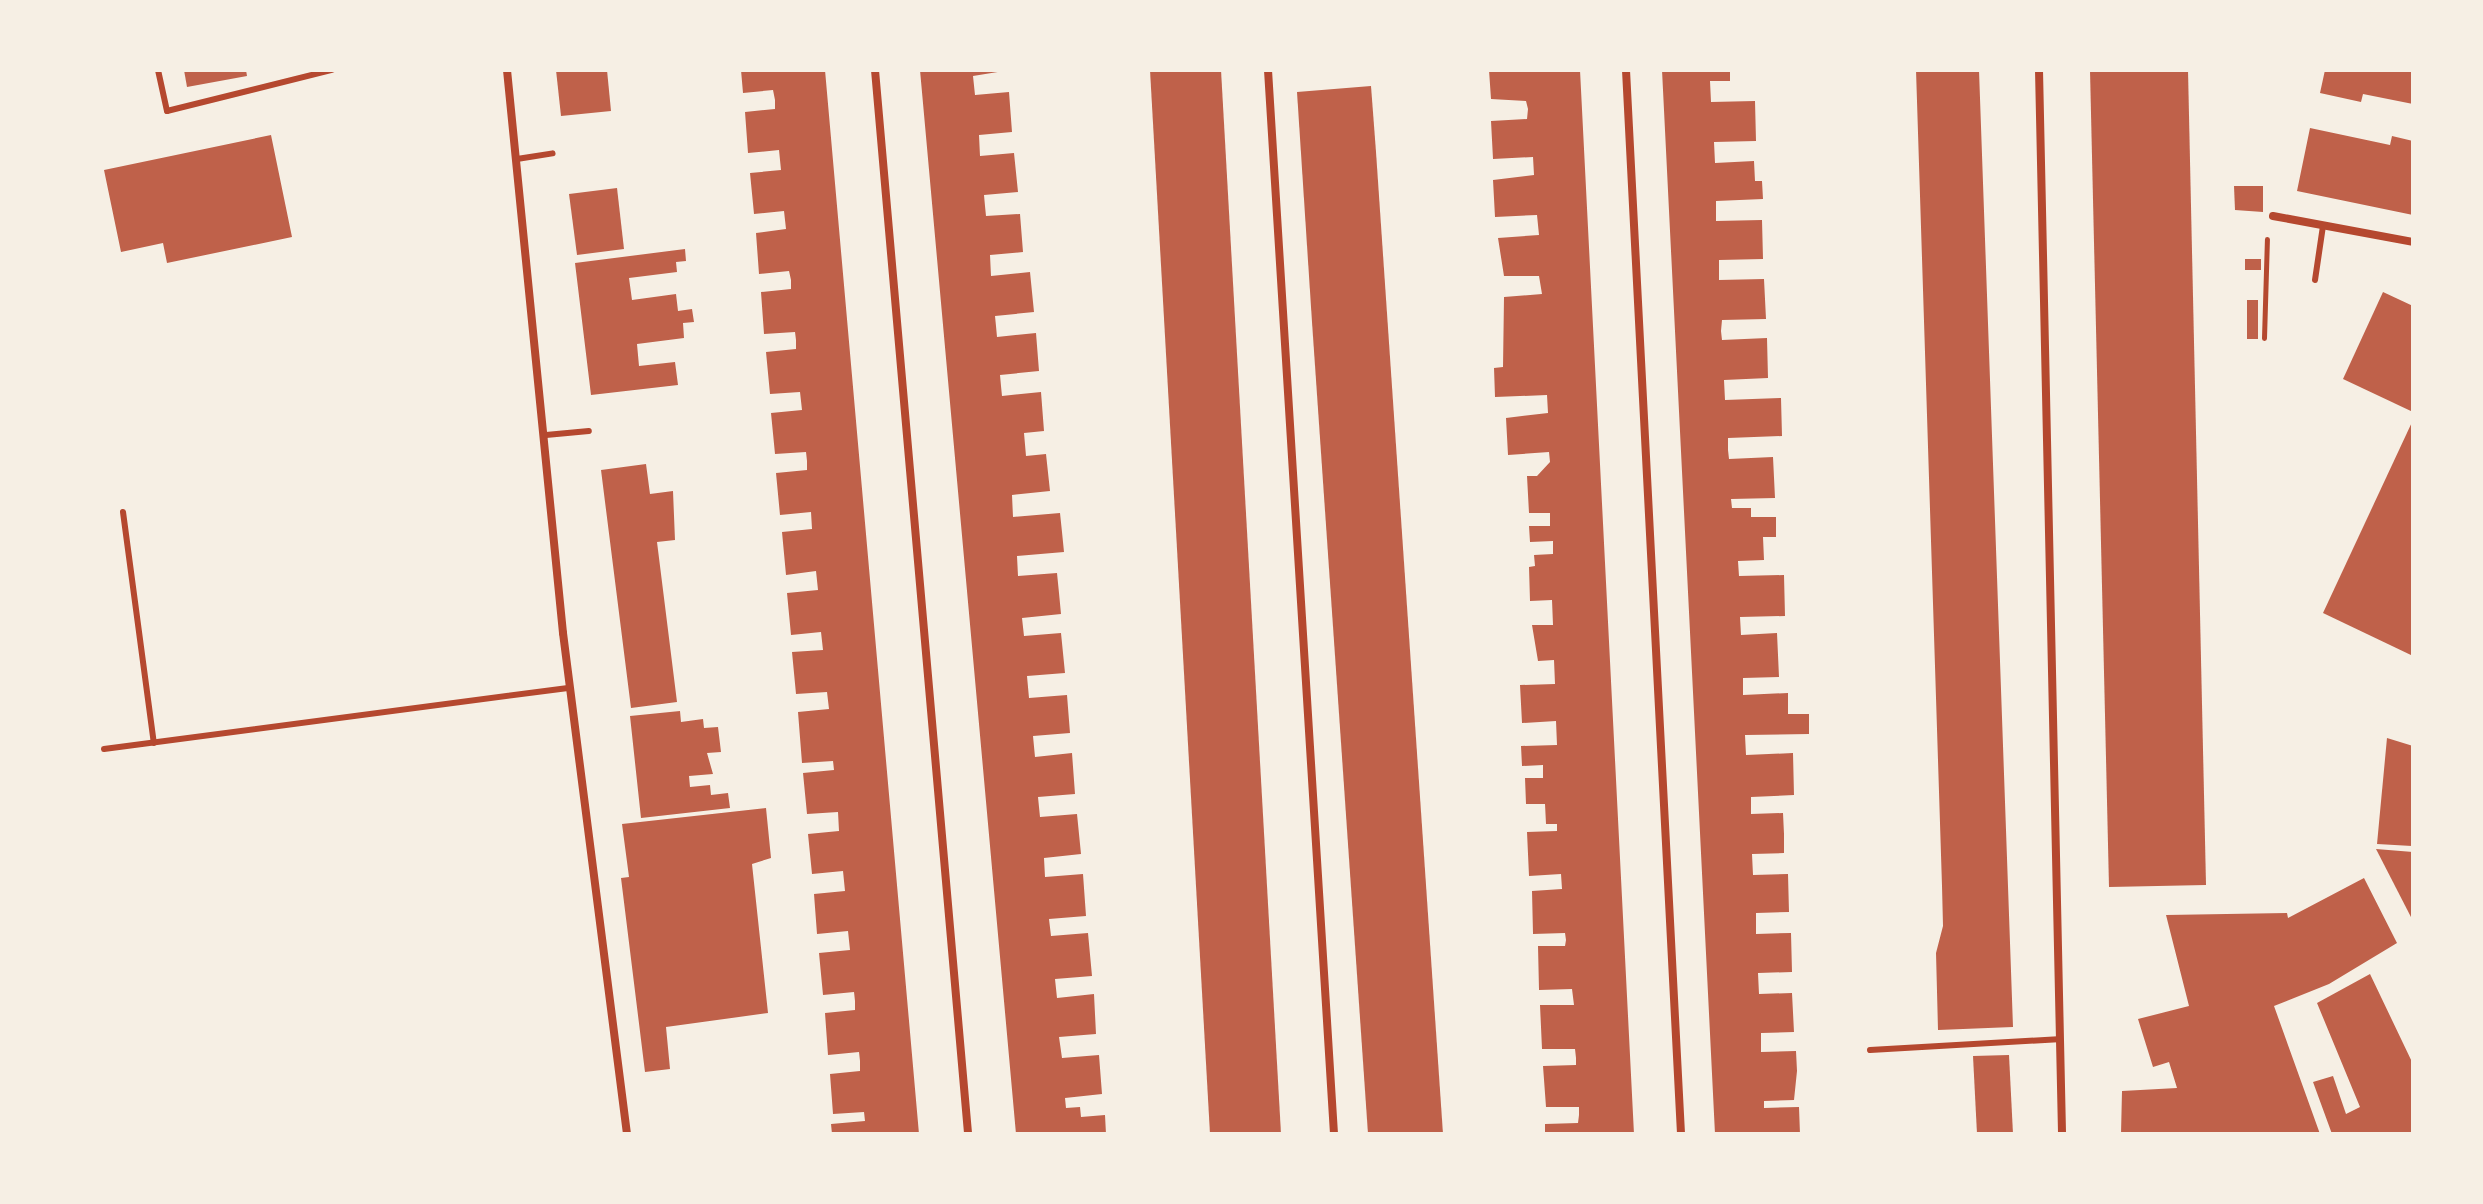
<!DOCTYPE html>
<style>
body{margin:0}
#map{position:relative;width:2483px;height:1204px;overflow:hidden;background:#f6efe4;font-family:Overpass,sans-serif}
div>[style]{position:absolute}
.building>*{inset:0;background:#bf614a}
.path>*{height:5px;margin:-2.5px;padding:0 2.5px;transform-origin:2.5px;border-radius:2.5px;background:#b5482f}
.service>*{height:6px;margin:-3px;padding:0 3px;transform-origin:3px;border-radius:3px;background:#b5482f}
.minor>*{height:8px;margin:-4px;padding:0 4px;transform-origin:4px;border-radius:4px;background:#b5482f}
span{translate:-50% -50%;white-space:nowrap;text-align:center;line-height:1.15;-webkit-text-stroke:7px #f6efe4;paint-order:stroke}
.frame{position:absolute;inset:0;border:72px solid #f6efe4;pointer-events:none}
</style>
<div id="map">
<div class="building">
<div style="clip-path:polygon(184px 70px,246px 70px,247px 76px,187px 87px)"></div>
<div style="clip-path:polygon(556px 70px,607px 70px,611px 111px,561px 116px)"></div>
<div style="clip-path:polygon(741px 70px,825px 70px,919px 1134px,832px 1134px,831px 1124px,865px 1121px,864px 1112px,833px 1114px,830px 1074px,860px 1071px,860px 1061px,859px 1052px,828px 1055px,825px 1013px,855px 1010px,855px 1001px,854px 992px,823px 995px,819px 953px,850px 950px,848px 931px,817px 934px,814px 894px,845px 891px,843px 871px,812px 874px,808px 834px,839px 831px,838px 812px,807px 814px,803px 773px,834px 770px,833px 761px,802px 763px,798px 712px,829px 709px,827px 692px,796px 694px,792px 652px,823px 650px,821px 632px,791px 635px,787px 593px,818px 590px,816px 571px,786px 575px,782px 532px,812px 529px,811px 512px,780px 515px,776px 473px,807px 470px,807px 461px,806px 452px,775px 454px,771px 413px,802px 410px,800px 392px,770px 394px,766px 352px,796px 349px,796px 340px,795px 332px,764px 334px,761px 292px,791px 289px,791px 280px,789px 271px,759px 274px,756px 233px,786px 229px,784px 211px,754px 214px,750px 173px,781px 170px,779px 150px,748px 153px,745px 112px,775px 109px,775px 100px,773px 90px,743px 93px)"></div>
<div style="clip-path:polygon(920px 70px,1010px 70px,973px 76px,975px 95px,1009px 92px,1012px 132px,979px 135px,980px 156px,1014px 153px,1018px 192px,984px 195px,985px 206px,986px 216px,1020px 214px,1023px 252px,990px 255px,991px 276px,1030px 272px,1034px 312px,995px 316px,996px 326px,997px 337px,1036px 333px,1039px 371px,1000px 375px,1001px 386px,1002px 396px,1041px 392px,1044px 431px,1024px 433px,1026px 456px,1046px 454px,1050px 491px,1012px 495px,1013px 517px,1060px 513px,1062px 532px,1064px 552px,1017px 556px,1018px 576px,1057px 573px,1059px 593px,1061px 614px,1022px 618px,1024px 636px,1061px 633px,1065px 673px,1027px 676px,1029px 698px,1067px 695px,1070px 733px,1033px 736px,1035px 757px,1072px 753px,1075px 794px,1038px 797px,1040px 817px,1077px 814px,1081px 854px,1044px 858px,1045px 877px,1083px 874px,1086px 916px,1049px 919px,1051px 936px,1088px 933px,1092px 976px,1055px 979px,1057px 998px,1094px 994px,1096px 1034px,1059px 1037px,1062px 1058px,1099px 1055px,1102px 1094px,1065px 1098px,1066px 1108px,1080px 1107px,1081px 1117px,1105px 1115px,1106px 1134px,1016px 1134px)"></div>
<div style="clip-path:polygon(1150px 70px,1221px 70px,1281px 1134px,1210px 1134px)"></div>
<div style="clip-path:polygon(1489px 70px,1580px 70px,1634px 1134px,1545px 1134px,1545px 1124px,1578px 1123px,1579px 1115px,1579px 1107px,1546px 1107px,1543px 1066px,1576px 1065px,1576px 1058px,1575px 1049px,1542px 1049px,1540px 1005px,1574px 1005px,1572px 989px,1539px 990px,1538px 946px,1565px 946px,1566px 940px,1565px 933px,1533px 934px,1532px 891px,1562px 889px,1561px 874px,1529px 876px,1527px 832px,1557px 831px,1557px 824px,1546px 824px,1545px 804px,1526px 804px,1525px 778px,1543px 778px,1543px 765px,1522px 766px,1521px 746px,1557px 745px,1556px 721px,1522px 723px,1520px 685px,1555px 684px,1554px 660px,1538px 661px,1532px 625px,1553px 625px,1552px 600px,1530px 601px,1529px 567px,1535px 566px,1534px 555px,1553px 554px,1553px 541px,1530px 542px,1529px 526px,1550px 526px,1550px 513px,1529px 513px,1527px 476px,1537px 476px,1550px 462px,1549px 452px,1508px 455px,1506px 418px,1548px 413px,1547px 395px,1495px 397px,1494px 368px,1503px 367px,1504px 297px,1542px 294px,1539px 276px,1504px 276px,1498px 238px,1539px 235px,1537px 215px,1495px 217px,1493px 180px,1534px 175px,1533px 157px,1493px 159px,1491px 121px,1527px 119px,1528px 109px,1526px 101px,1491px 99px)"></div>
<div style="clip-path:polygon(1662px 70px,1730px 70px,1730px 81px,1710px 81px,1711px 102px,1755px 101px,1756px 141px,1714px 142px,1715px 163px,1754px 161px,1755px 181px,1762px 181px,1763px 199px,1716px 201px,1716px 221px,1762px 220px,1763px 259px,1719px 260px,1719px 280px,1764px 279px,1766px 319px,1722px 320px,1721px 331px,1722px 340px,1767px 338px,1768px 378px,1724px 380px,1725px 400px,1781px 398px,1782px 436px,1728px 438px,1728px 450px,1729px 459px,1773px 457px,1775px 498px,1731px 499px,1732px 508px,1751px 508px,1751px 517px,1776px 517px,1776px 537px,1763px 537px,1764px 560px,1738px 561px,1739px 576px,1784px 575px,1785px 616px,1740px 617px,1741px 635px,1777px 633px,1779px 677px,1743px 678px,1743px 695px,1788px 693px,1788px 714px,1809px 714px,1809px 734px,1745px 735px,1746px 755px,1793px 753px,1794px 795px,1751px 797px,1751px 814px,1783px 813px,1784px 834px,1784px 853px,1752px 854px,1753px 875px,1788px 874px,1789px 912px,1756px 913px,1756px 934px,1791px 933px,1792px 972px,1758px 973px,1759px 994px,1792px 993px,1794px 1032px,1761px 1033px,1761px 1052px,1796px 1051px,1797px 1071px,1794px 1100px,1764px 1101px,1764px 1108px,1799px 1107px,1800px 1134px,1715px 1134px)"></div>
<div style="clip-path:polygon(1916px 70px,1979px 70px,2013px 1027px,1938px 1030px,1936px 953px,1943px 926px,1942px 886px)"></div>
<div style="clip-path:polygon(2090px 70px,2188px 70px,2206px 885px,2109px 887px)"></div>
<div style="clip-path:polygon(2325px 70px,2413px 70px,2413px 104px,2363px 94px,2361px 102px,2320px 93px)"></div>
<div style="clip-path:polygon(1371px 86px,1376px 152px,1443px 1134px,1368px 1134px,1312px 322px,1297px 92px)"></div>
<div style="clip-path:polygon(2310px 128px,2390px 145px,2392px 136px,2413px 141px,2413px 215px,2297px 191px)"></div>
<div style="clip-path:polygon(271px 135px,292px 237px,167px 263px,163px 243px,121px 252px,104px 170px)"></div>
<div style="clip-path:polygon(2234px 186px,2263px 186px,2263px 212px,2235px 210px)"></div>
<div style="clip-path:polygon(617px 188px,624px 249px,577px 255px,569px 194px)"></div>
<div style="clip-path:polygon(685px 249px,686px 261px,676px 262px,677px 272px,629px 278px,632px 300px,676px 294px,678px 311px,692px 309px,694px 322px,683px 323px,684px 338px,637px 344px,639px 366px,675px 362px,678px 385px,591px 395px,575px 263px)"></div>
<div style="clip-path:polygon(2245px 259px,2261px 259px,2261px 270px,2245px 270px)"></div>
<div style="clip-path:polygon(2383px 292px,2413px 306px,2413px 412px,2343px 379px)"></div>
<div style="clip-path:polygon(2247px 300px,2258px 300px,2258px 339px,2247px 339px)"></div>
<div style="clip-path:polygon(2413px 420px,2413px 656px,2323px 613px)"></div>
<div style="clip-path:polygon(646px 464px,650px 494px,673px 491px,675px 540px,657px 542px,677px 702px,631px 708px,601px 470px)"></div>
<div style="clip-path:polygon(680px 711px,681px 722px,703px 719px,704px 728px,718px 727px,721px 752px,707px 753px,713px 774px,689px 776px,690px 787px,710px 785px,711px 795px,728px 793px,730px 808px,641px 818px,630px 716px)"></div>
<div style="clip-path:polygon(2387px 738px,2413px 746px,2412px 846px,2377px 844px)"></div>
<div style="clip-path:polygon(766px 808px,771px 858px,752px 864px,768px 1013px,666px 1027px,670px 1069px,645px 1072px,621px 878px,629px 877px,622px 824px)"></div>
<div style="clip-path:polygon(2376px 849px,2413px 852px,2413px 921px)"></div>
<div style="clip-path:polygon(2364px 878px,2397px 943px,2329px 984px,2274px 1006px,2320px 1134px,2121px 1134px,2122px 1091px,2177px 1088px,2169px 1062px,2153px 1067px,2138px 1019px,2189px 1006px,2166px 915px,2287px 913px,2288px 918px)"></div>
<div style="clip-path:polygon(2370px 974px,2413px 1064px,2413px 1134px,2332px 1134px,2313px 1082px,2333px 1076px,2346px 1114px,2360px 1107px,2317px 1003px)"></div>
<div style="clip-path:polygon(2009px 1055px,2013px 1134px,1977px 1134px,1973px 1056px)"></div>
</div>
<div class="path">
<div style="left:2264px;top:338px;width:99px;rotate:-88.3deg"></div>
</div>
<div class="service">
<div style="left:158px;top:70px;width:42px;rotate:77.6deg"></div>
<div style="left:167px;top:111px;width:170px;rotate:-14deg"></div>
<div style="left:517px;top:159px;width:36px;rotate:-9deg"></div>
<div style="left:2315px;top:280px;width:55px;rotate:-81.6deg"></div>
<div style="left:546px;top:435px;width:43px;rotate:-5.3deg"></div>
<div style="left:123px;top:512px;width:233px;rotate:82.4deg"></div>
<div style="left:104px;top:749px;width:470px;rotate:-7.5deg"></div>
<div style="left:1870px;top:1050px;width:188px;rotate:-3.3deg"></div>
</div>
<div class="minor">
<div style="left:507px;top:70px;width:566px;rotate:84.32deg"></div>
<div style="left:563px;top:633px;width:505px;rotate:82.72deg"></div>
<div style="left:875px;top:70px;width:1068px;rotate:85deg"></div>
<div style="left:1268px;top:70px;width:1066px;rotate:86.45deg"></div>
<div style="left:1626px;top:70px;width:1065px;rotate:87.04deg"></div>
<div style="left:2039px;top:70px;width:1064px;rotate:88.76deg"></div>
<div style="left:2273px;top:216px;width:142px;rotate:10.5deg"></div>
</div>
<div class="frame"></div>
</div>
